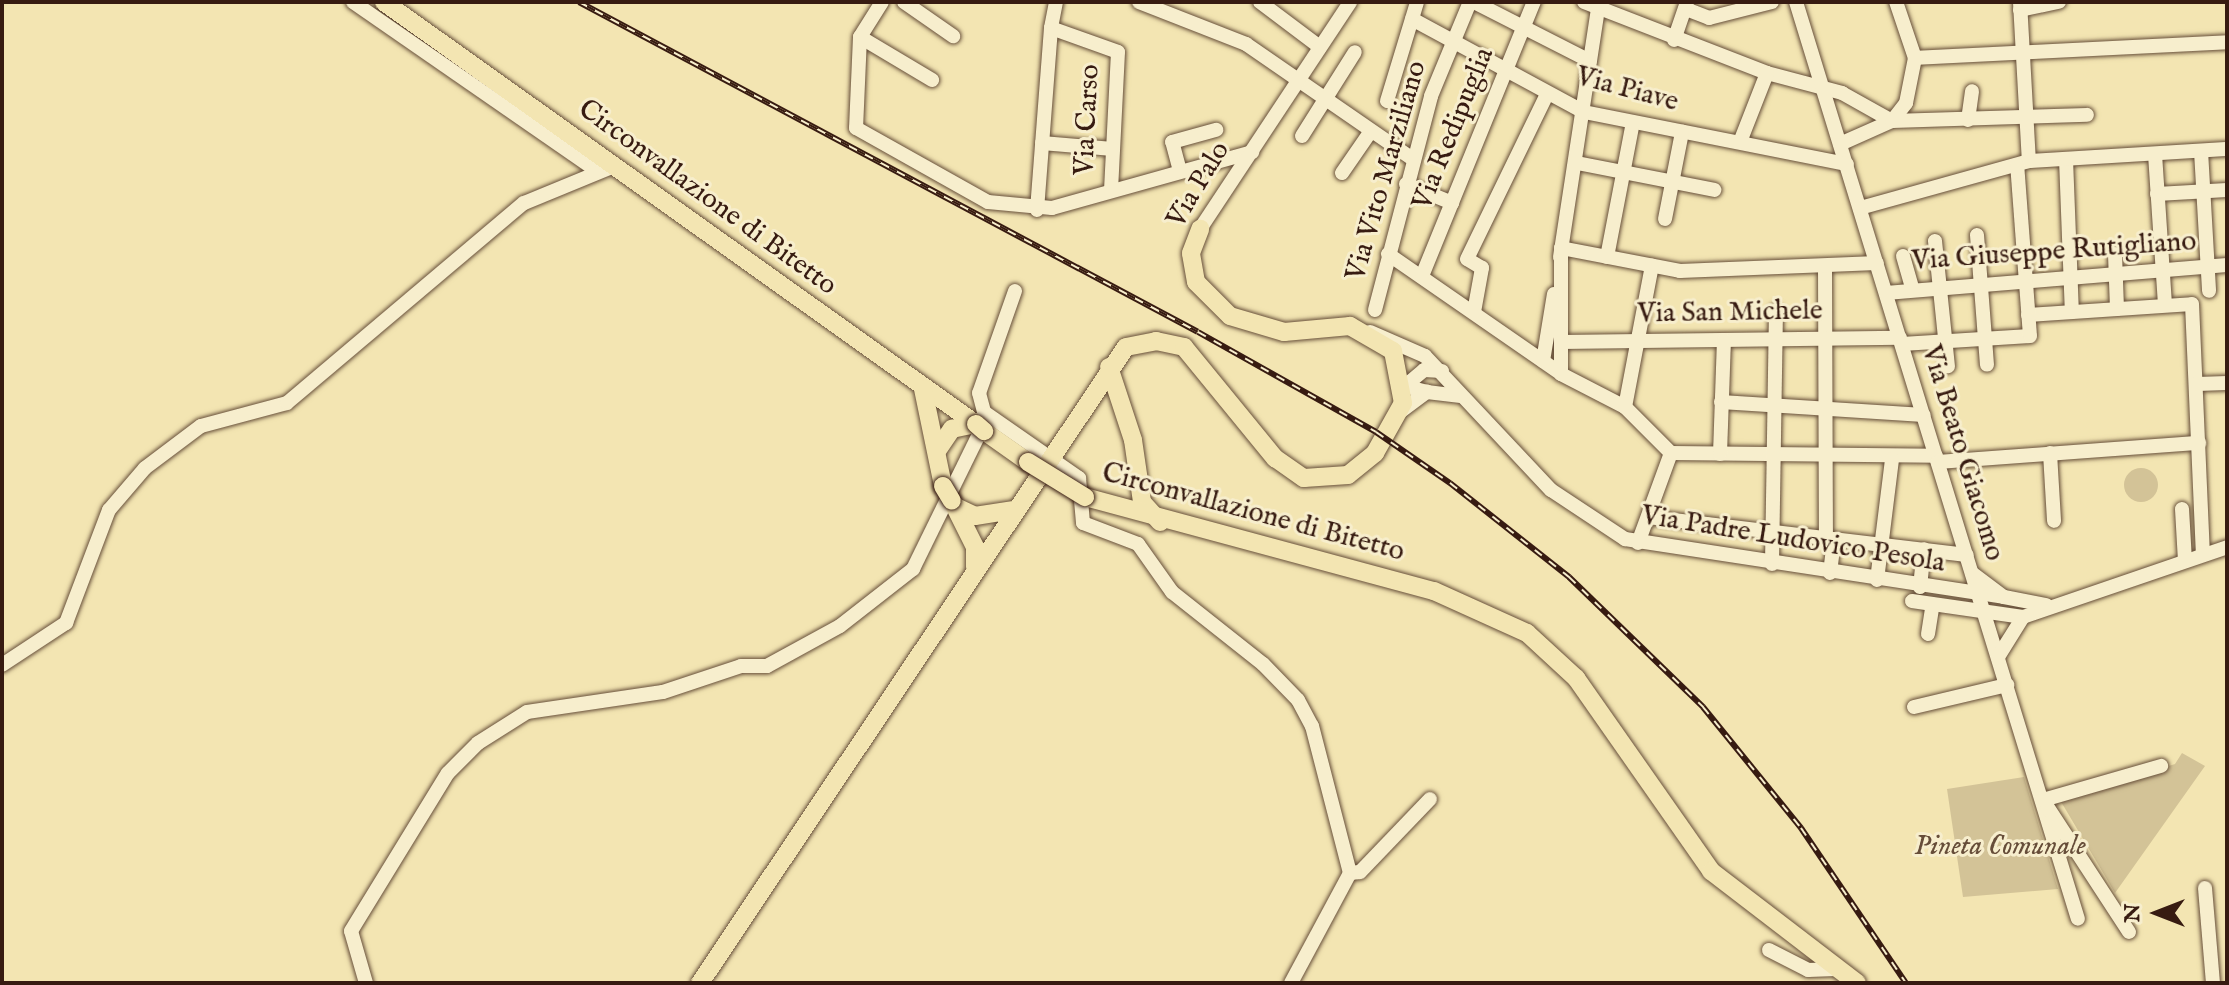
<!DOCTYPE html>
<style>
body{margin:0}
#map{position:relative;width:2229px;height:985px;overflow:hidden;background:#f3e5b2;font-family:"IM FELL English",serif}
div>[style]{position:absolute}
.green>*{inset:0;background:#d3c397}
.round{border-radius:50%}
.roads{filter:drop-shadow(0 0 2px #664e39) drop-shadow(0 0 2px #664e39)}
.minor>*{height:14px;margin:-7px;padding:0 7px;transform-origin:7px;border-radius:7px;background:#f7eecd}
.major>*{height:18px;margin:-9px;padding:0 9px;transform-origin:9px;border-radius:9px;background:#f3e5b2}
.rail>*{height:6px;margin-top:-3px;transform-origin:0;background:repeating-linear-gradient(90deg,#f7eecd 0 9px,#371b11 0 18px);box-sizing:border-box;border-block:2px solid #371b11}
.bridges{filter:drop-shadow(0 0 2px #371b11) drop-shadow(0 0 2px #371b11)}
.major-bridge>*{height:18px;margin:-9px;padding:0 9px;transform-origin:9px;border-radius:9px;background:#f3e5b2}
span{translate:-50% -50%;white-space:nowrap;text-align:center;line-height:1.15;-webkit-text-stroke:6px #f7eecd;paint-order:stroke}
.street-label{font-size:28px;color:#371b11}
.park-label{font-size:28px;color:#664d39;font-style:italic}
.frame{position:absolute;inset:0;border:4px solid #371b11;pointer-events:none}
.north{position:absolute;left:2117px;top:873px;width:80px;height:80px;-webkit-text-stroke:6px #f7eecd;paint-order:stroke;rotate:270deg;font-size:22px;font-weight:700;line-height:32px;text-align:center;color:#371b11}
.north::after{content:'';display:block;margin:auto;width:28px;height:36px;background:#371b11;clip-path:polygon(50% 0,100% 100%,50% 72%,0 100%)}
</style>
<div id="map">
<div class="green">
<div class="round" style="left:2124px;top:468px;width:34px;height:34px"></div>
<div style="clip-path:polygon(2182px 753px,2205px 766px,2115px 893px,2060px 800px,2175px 764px)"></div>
<div style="clip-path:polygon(2024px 777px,2058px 889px,1963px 897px,1947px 789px)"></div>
</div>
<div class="roads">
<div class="minor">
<div style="left:353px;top:2px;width:297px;rotate:34.7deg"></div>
<div style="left:882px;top:2px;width:41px;rotate:122.2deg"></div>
<div style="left:860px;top:37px;width:91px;rotate:92.5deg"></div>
<div style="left:856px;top:128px;width:151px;rotate:29.3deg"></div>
<div style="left:988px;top:202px;width:64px;rotate:5.4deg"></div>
<div style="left:1052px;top:208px;width:208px;rotate:-15.6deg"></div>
<div style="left:904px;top:2px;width:60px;rotate:34.8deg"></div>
<div style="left:1056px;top:2px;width:26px;rotate:101deg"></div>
<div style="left:1051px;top:28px;width:71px;rotate:19.7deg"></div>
<div style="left:1118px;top:52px;width:139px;rotate:92.9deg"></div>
<div style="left:1139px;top:2px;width:115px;rotate:21.4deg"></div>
<div style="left:1246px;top:44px;width:203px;rotate:34.6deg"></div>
<div style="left:1260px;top:2px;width:75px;rotate:36.9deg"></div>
<div style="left:1474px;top:2px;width:130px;rotate:27deg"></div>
<div style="left:1584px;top:2px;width:196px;rotate:21.2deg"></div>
<div style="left:1767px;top:73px;width:78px;rotate:14.9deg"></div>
<div style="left:1842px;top:93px;width:57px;rotate:29.2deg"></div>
<div style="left:1892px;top:121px;width:195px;rotate:-1.8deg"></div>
<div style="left:1796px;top:2px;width:959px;rotate:72.91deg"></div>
<div style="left:2020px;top:2px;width:159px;rotate:86.8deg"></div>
<div style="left:1686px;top:9px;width:25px;rotate:21deg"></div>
<div style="left:1709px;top:18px;width:65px;rotate:-14.3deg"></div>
<div style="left:2020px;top:10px;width:40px;rotate:-12deg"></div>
<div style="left:1412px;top:19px;width:196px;rotate:28.4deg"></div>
<div style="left:1584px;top:112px;width:268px;rotate:11.2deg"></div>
<div style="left:860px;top:37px;width:84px;rotate:30.8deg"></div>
<div style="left:1674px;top:40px;width:40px;rotate:-71.1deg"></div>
<div style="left:1915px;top:58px;width:311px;rotate:-2.9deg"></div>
<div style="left:1387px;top:101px;width:103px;rotate:-73.1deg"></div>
<div style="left:1968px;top:120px;width:29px;rotate:-82deg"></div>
<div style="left:1302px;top:136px;width:99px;rotate:-57.8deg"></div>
<div style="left:1740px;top:142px;width:74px;rotate:-68.6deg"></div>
<div style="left:1042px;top:143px;width:71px;rotate:4.8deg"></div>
<div style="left:1840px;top:144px;width:57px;rotate:-23.9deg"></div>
<div style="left:1892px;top:121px;width:23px;rotate:-52deg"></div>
<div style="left:1906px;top:103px;width:46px;rotate:-78.7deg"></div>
<div style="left:1915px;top:58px;width:59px;rotate:-108.7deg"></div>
<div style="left:2201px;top:151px;width:140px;rotate:86.7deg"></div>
<div style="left:2155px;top:154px;width:151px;rotate:86.2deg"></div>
<div style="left:2066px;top:159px;width:153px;rotate:87.8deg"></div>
<div style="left:1577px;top:163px;width:140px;rotate:11.1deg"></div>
<div style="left:1180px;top:171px;width:30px;rotate:-105deg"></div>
<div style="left:1172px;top:142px;width:46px;rotate:-15.3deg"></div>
<div style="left:1342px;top:173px;width:51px;rotate:-55.4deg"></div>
<div style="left:1406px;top:184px;width:50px;rotate:22.4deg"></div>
<div style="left:2157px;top:194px;width:70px;rotate:-3.3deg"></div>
<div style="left:1860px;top:208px;width:175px;rotate:-15.5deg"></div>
<div style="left:2029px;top:161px;width:198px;rotate:-3.5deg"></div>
<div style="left:1037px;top:210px;width:183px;rotate:-85.6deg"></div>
<div style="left:1665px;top:219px;width:89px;rotate:-78.9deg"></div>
<div style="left:1200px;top:229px;width:272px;rotate:-56.5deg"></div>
<div style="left:1977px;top:235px;width:130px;rotate:85.6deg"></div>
<div style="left:1935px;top:241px;width:126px;rotate:84.1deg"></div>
<div style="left:1388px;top:254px;width:211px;rotate:34.7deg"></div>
<div style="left:1561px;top:374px;width:72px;rotate:27.3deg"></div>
<div style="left:1625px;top:407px;width:65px;rotate:45deg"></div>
<div style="left:2115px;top:254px;width:55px;rotate:87.9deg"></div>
<div style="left:1903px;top:256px;width:33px;rotate:74deg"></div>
<div style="left:1560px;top:257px;width:251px;rotate:-81.3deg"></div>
<div style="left:1607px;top:257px;width:137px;rotate:-79.1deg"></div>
<div style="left:1825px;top:267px;width:271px;rotate:89.8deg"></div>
<div style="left:1422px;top:276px;width:296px;rotate:-67.8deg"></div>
<div style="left:1015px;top:291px;width:108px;rotate:109.4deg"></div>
<div style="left:979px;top:393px;width:20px;rotate:75deg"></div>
<div style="left:984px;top:412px;width:116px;rotate:34.8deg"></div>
<div style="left:1079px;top:478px;width:45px;rotate:84.9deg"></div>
<div style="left:1083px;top:523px;width:59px;rotate:20.9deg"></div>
<div style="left:1138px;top:544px;width:59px;rotate:54.7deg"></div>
<div style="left:1172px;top:592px;width:116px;rotate:38.4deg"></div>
<div style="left:1263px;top:664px;width:50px;rotate:45.8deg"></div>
<div style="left:1298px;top:700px;width:30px;rotate:62deg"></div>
<div style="left:1312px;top:726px;width:152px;rotate:75.5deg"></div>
<div style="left:1350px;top:873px;width:125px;rotate:118.2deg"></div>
<div style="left:1886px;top:293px;width:342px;rotate:-4.7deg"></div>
<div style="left:1375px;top:310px;width:221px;rotate:-75.3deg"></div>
<div style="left:1431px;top:96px;width:102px;rotate:-67.5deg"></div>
<div style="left:1474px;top:312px;width:45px;rotate:-79.7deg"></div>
<div style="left:1482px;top:268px;width:17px;rotate:-149deg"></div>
<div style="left:1467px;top:259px;width:183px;rotate:-64.1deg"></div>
<div style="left:2028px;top:315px;width:164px;rotate:-3.8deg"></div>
<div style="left:2192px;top:304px;width:251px;rotate:87.5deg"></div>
<div style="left:1370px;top:332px;width:60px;rotate:23.6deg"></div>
<div style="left:1425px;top:356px;width:184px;rotate:46.8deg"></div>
<div style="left:1551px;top:490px;width:89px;rotate:33.5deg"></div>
<div style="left:1625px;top:539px;width:383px;rotate:8.7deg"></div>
<div style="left:1561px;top:342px;width:339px;rotate:-0.7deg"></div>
<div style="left:1902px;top:344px;width:128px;rotate:-3.6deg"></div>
<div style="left:2030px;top:336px;width:171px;rotate:-94.3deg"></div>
<div style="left:1543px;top:361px;width:68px;rotate:-80.7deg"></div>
<div style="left:1561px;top:374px;width:126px;rotate:-90deg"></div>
<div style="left:1561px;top:248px;width:121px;rotate:10.9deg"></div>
<div style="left:1680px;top:271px;width:197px;rotate:-2.3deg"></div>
<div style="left:2197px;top:384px;width:30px;rotate:-2deg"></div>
<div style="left:1427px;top:392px;width:23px;rotate:-165deg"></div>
<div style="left:1405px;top:386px;width:25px;rotate:-40deg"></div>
<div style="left:1424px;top:370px;width:18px;rotate:3deg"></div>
<div style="left:1721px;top:402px;width:203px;rotate:3.7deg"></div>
<div style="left:1625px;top:407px;width:144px;rotate:-79.2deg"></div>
<div style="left:1400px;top:412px;width:34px;rotate:-37deg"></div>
<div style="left:1427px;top:392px;width:34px;rotate:7deg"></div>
<div style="left:1671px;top:453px;width:265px;rotate:0.6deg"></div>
<div style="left:2050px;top:453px;width:68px;rotate:86.6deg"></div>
<div style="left:1720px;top:454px;width:114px;rotate:-88deg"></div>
<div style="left:1938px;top:462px;width:262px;rotate:-4.2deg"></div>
<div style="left:2182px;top:509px;width:52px;rotate:86.7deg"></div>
<div style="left:1648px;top:517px;width:321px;rotate:6.8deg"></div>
<div style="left:1638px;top:543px;width:96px;rotate:-69.9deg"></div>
<div style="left:1772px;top:564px;width:253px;rotate:-89.1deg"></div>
<div style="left:1830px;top:573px;width:34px;rotate:-83deg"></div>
<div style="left:1972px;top:573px;width:40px;rotate:37deg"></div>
<div style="left:2004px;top:597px;width:43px;rotate:10.8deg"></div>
<div style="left:1877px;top:580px;width:122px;rotate:-82.9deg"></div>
<div style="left:1920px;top:587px;width:38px;rotate:-84deg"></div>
<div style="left:1912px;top:601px;width:112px;rotate:8.2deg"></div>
<div style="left:2023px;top:617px;width:216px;rotate:-18.9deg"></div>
<div style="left:1928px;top:634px;width:30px;rotate:-81deg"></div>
<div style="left:1998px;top:657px;width:47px;rotate:-58deg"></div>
<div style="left:2px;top:665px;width:77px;rotate:-33.3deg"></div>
<div style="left:66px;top:623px;width:121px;rotate:-69.2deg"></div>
<div style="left:109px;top:510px;width:55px;rotate:-49.4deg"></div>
<div style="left:145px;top:468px;width:70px;rotate:-36.9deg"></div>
<div style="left:201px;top:426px;width:89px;rotate:-15deg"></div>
<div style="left:287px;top:403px;width:310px;rotate:-40.2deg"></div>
<div style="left:524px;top:203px;width:97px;rotate:-22.3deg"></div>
<div style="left:1914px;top:707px;width:96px;rotate:-13.3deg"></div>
<div style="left:1350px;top:873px;width:10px;rotate:-6deg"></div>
<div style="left:1360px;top:872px;width:101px;rotate:-46.2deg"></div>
<div style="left:2205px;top:888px;width:95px;rotate:85.2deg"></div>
<div style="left:2129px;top:932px;width:158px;rotate:-123.1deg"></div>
<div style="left:2043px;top:800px;width:123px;rotate:-16.1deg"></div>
<div style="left:1769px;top:950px;width:44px;rotate:27.1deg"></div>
<div style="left:1808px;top:970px;width:28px;rotate:-2deg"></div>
<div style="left:366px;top:983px;width:54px;rotate:-106.1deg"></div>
<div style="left:351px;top:931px;width:185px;rotate:-58.5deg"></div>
<div style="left:448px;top:773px;width:42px;rotate:-45deg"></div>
<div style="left:478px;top:743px;width:58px;rotate:-32.3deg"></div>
<div style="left:527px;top:712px;width:137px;rotate:-8.4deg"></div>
<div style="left:663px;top:692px;width:82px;rotate:-18.4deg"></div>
<div style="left:741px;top:666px;width:26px"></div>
<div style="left:767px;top:666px;width:83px;rotate:-28.7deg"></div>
<div style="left:840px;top:626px;width:93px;rotate:-38deg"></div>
<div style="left:913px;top:569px;width:170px;rotate:-63.9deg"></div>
</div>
<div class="major">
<div style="left:384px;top:2px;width:727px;rotate:35.48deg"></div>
<div style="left:1109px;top:367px;width:77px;rotate:71.8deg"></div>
<div style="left:1133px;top:440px;width:63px;rotate:81.7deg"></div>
<div style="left:1142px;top:502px;width:27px;rotate:48deg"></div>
<div style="left:923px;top:389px;width:99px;rotate:78.3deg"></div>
<div style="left:984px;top:431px;width:54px;rotate:35.2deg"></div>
<div style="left:937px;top:451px;width:27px;rotate:-56deg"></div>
<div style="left:952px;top:429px;width:25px;rotate:-12deg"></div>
<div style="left:1085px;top:497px;width:361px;rotate:15.1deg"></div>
<div style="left:1434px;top:591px;width:102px;rotate:24.3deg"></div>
<div style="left:1527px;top:633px;width:67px;rotate:42.6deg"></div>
<div style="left:1576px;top:678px;width:236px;rotate:55deg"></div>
<div style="left:1711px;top:871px;width:184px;rotate:37.5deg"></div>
<div style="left:952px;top:501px;width:51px;rotate:63.4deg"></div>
<div style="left:975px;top:547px;width:20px;rotate:90deg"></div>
<div style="left:956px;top:507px;width:21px;rotate:25deg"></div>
<div style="left:975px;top:516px;width:38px;rotate:-9deg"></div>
<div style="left:700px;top:983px;width:765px;rotate:-56.19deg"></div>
<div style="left:1126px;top:347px;width:31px;rotate:-11deg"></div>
<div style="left:1156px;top:341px;width:29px;rotate:12deg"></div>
<div style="left:1184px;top:347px;width:144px;rotate:50.7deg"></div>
<div style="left:1275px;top:458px;width:35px;rotate:35deg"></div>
<div style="left:1304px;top:478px;width:44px;rotate:-3.9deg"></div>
<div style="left:1348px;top:475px;width:35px;rotate:-39deg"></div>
<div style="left:1375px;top:453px;width:57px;rotate:-60.8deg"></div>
<div style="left:1403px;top:403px;width:53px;rotate:-100.9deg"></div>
<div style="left:1393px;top:351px;width:50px;rotate:-149.8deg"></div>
<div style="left:1350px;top:326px;width:66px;rotate:174.8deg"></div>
<div style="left:1284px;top:332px;width:56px;rotate:-163.5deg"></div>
<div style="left:1230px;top:316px;width:48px;rotate:-135deg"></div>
<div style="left:1196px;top:282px;width:29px;rotate:-100deg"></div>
<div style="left:1191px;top:253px;width:26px;rotate:-69deg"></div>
</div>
</div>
<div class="rail">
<div style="left:579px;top:2px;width:701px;rotate:28.06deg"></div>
<div style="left:1198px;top:332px;width:204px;rotate:29.3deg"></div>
<div style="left:1376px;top:432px;width:90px;rotate:34.6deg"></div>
<div style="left:1450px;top:483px;width:152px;rotate:38.3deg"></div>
<div style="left:1569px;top:577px;width:187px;rotate:44.1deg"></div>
<div style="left:1703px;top:707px;width:156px;rotate:51deg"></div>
<div style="left:1801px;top:828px;width:187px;rotate:55.9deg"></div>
</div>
<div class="bridges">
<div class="major-bridge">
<div style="left:976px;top:424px;width:11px;rotate:41deg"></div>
<div style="left:1028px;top:462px;width:67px;rotate:31.6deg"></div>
<div style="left:943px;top:486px;width:17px;rotate:59deg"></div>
</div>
</div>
<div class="street-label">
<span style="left:1627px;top:90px;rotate:15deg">Via Piave</span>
<span style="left:1088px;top:120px;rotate:-87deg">Via Carso</span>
<span style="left:1454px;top:129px;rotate:-68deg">Via Redipuglia</span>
<span style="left:1387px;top:171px;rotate:-74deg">Via Vito Marziliano</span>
<span style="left:1199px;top:185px;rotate:-59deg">Via Palo</span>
<span style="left:707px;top:198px;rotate:36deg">Circonvallazione di Bitetto</span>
<span style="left:2054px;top:252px;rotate:-4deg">Via Giuseppe Rutigliano</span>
<span style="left:1730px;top:313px;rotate:-1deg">Via San Michele</span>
<span style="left:1962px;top:453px;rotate:73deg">Via Beato Giacomo</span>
<span style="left:1253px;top:513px;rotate:15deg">Circonvallazione di Bitetto</span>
<span style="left:1793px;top:540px;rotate:9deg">Via Padre Ludovico Pesola</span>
</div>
<div class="park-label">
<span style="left:2000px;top:847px">Pineta Comunale</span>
</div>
<div class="frame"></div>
<div class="north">N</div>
</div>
